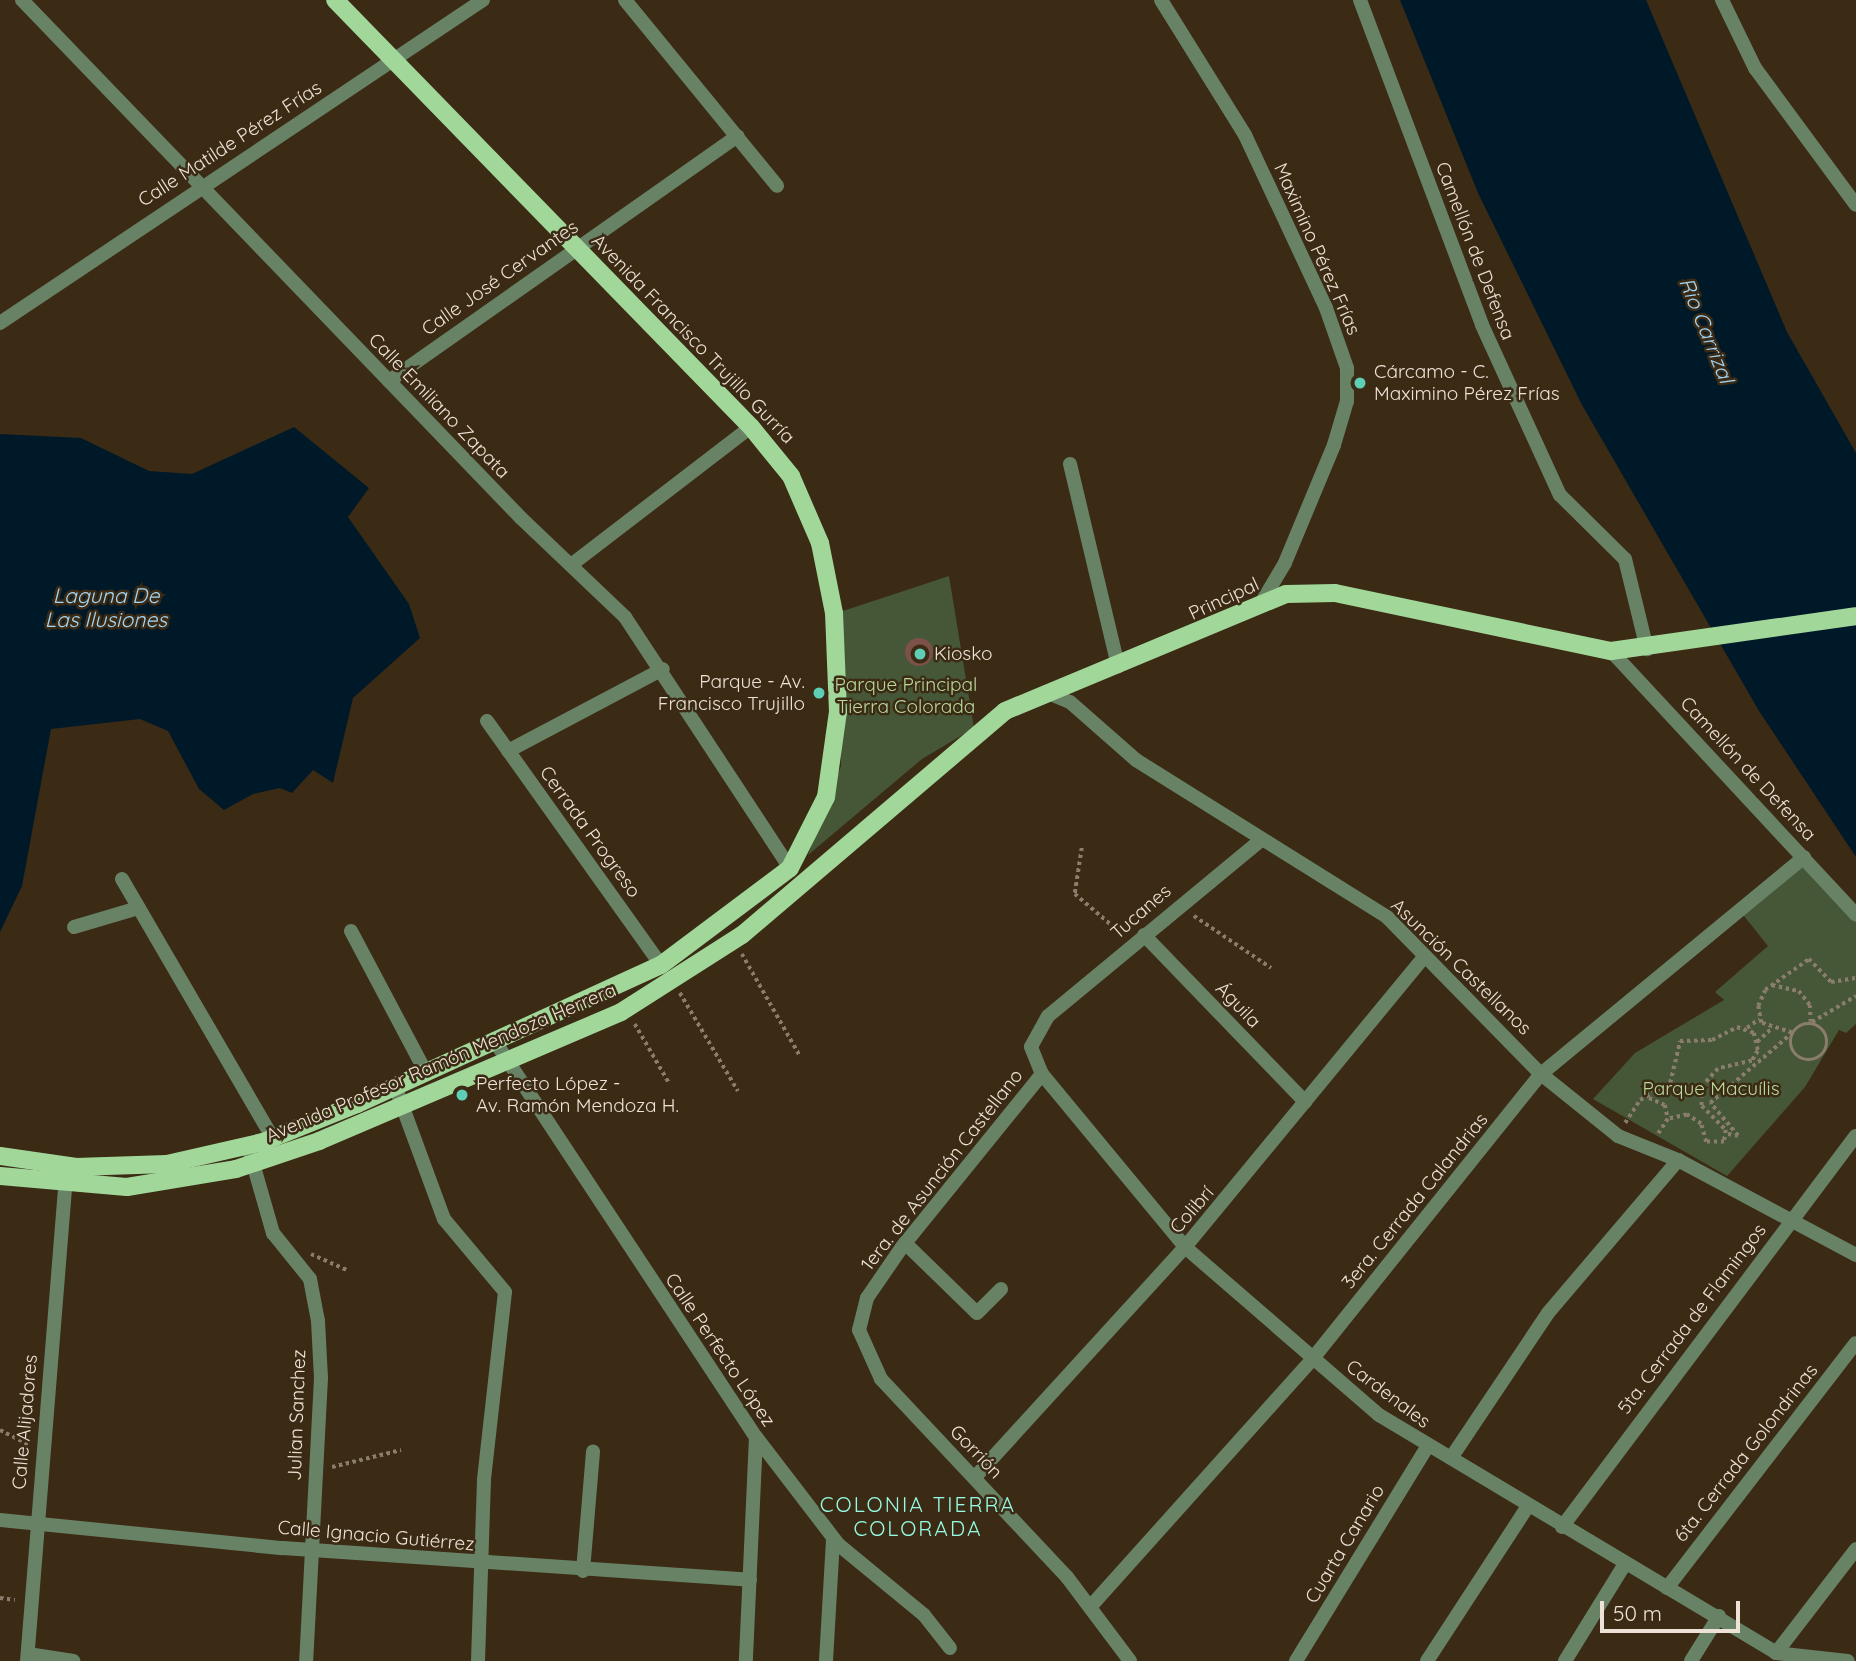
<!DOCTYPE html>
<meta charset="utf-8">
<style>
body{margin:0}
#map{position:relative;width:1856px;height:1661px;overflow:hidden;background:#3b2a14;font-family:Quicksand,sans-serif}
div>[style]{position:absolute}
.green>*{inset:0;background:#465737}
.water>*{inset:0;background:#001929}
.building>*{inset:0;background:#7c5147}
.round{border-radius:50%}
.path>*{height:3.5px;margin-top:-1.75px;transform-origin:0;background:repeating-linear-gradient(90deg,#8b7d6b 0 3.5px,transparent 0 7px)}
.path>.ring{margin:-1.75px;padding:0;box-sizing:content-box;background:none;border:3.5px solid #8b7d6b;border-radius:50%}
.minor>*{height:14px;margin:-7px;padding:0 7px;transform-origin:7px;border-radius:7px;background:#688265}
.tertiary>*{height:14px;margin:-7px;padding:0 7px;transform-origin:7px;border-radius:7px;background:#688265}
.primary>*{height:18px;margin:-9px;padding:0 9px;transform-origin:9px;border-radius:9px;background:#a1d89a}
.dots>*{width:19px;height:19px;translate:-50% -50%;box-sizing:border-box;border:4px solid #3b2a14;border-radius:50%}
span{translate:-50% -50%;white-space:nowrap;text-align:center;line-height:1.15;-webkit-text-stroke:5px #3b2a14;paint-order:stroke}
.street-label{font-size:19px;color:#ede2d5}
.poi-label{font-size:19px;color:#ede2d5}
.left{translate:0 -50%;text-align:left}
.right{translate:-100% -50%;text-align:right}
.park-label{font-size:19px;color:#b8d99b}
.water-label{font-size:21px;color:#a0d6f7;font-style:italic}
.neighbourhood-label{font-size:21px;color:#96fbe4;letter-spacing:2px}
.scale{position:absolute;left:1600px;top:1601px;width:140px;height:32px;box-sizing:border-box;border:4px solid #ede2d5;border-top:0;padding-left:9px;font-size:21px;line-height:24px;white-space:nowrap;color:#ede2d5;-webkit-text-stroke:5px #3b2a14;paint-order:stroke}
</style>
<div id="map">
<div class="green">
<div style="clip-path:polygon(949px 576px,974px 728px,922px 759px,808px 855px,841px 766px,843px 611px)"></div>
<div style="clip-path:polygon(1805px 863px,1856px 921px,1856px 1024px,1846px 1033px,1839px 1030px,1805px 1087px,1727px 1176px,1593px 1099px,1635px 1053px,1724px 1000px,1715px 992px,1768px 946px,1740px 911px)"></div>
</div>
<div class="water">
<div style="clip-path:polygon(1400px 0,1646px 0,1787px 332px,1856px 453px,1856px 857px,1759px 711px,1582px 405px,1478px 193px)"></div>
<div style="clip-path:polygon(294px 427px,369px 488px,348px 517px,409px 604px,420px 638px,353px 698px,333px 783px,313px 770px,292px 793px,280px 788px,253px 794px,224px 810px,199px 789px,168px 731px,140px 719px,51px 729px,22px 886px,0 932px,0 434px,81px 438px,149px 471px,192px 474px)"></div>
</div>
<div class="building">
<div class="round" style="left:905px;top:638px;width:28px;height:28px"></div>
</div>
<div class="path">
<div style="left:1082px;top:848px;width:47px;rotate:98.7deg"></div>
<div style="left:1075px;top:894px;width:62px;rotate:40.4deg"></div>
<div style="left:1194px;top:916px;width:93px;rotate:34deg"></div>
<div style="left:742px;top:954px;width:117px;rotate:60.4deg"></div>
<div style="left:1772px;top:985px;width:28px;rotate:13deg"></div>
<div style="left:1799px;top:991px;width:18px;rotate:52deg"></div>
<div style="left:1810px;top:1005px;width:17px;rotate:87deg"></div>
<div style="left:680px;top:993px;width:114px;rotate:59.4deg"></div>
<div style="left:1812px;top:1022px;width:51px;rotate:-30.6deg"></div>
<div style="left:635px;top:1024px;width:68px;rotate:60deg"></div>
<div class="ring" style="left:1791px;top:1024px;width:32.5px;height:32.5px"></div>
<div style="left:1747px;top:1028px;width:15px;rotate:-37deg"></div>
<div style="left:1757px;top:1042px;width:18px;rotate:-43deg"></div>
<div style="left:1649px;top:1098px;width:17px;rotate:24deg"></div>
<div style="left:1665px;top:1105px;width:14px;rotate:78deg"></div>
<div style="left:1625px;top:1123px;width:27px;rotate:-57deg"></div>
<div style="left:1640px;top:1100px;width:34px;rotate:-30deg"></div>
<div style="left:1670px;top:1083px;width:43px;rotate:-76.6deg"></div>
<div style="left:1680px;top:1041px;width:32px;rotate:-2deg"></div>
<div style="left:1712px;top:1040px;width:28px;rotate:-27deg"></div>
<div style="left:1737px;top:1027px;width:18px;rotate:19deg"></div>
<div style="left:1754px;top:1033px;width:18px;rotate:77deg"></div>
<div style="left:1758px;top:1051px;width:12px;rotate:121deg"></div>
<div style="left:1752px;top:1061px;width:35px;rotate:167deg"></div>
<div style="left:1718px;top:1069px;width:25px;rotate:132deg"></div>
<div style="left:1701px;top:1088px;width:18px;rotate:87deg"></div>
<div style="left:1702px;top:1106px;width:34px;rotate:45deg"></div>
<div style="left:1726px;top:1130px;width:12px;rotate:99deg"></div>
<div style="left:1724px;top:1142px;width:18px;rotate:180deg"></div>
<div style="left:1706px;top:1142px;width:19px;rotate:-106deg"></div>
<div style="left:1701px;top:1124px;width:17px;rotate:-147deg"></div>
<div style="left:1687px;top:1115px;width:19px;rotate:168deg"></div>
<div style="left:1668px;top:1119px;width:20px;rotate:123deg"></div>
<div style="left:1728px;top:1134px;width:10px;rotate:11deg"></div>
<div style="left:1738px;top:1136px;width:43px;rotate:-130.3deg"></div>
<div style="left:1710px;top:1103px;width:108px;rotate:-40.5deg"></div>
<div style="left:1792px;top:1033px;width:33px;rotate:-162deg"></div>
<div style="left:1761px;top:1023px;width:17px;rotate:-100deg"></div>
<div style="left:1758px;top:1006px;width:17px;rotate:-66deg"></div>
<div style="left:1765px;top:990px;width:54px;rotate:-35.2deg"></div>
<div style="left:1809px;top:959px;width:32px;rotate:46deg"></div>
<div style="left:1831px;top:982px;width:25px;rotate:-9deg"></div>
<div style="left:311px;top:1254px;width:39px;rotate:24deg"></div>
<div style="left:0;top:1430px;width:33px;rotate:27deg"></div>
<div style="left:332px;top:1467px;width:71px;rotate:-13.8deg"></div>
<div style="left:0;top:1598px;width:15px;rotate:8deg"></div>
</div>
<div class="minor">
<div style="left:22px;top:0;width:719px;rotate:46.07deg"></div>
<div style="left:521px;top:518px;width:144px;rotate:43.6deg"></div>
<div style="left:625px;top:617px;width:300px;rotate:56.7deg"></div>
<div style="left:625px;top:0;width:240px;rotate:50.7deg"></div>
<div style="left:1161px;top:0;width:159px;rotate:58.1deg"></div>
<div style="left:1245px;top:135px;width:191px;rotate:64.9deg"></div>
<div style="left:1326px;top:308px;width:64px;rotate:70.7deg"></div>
<div style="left:1347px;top:368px;width:33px;rotate:90deg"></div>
<div style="left:1347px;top:401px;width:46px;rotate:106.5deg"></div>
<div style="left:1334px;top:445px;width:128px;rotate:112.6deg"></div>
<div style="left:1285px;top:563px;width:49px;rotate:120.8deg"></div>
<div style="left:1360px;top:0;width:347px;rotate:69.4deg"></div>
<div style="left:1482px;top:325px;width:187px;rotate:65.4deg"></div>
<div style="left:1560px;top:495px;width:91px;rotate:44.6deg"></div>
<div style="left:1625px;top:559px;width:93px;rotate:76.3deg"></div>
<div style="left:1722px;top:0;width:76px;rotate:64.1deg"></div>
<div style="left:1755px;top:68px;width:170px;rotate:53.6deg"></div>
<div style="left:0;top:323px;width:581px;rotate:-33.77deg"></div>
<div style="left:389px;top:381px;width:426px;rotate:-35.1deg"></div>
<div style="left:1070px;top:464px;width:208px;rotate:76.6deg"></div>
<div style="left:571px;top:565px;width:227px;rotate:-37.5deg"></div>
<div style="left:1611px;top:651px;width:360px;rotate:47.1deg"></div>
<div style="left:487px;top:721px;width:300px;rotate:54.5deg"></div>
<div style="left:508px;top:751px;width:175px;rotate:-27.9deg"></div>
<div style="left:1261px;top:840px;width:276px;rotate:140.4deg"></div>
<div style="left:1048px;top:1016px;width:35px;rotate:119deg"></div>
<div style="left:1031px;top:1047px;width:29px;rotate:68deg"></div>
<div style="left:1042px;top:1074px;width:224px;rotate:50.4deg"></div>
<div style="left:1185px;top:1247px;width:257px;rotate:40.9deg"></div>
<div style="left:1379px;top:1415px;width:463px;rotate:30.9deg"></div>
<div style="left:1776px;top:1653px;width:72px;rotate:6.3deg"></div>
<div style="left:122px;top:879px;width:300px;rotate:59.8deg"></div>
<div style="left:74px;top:927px;width:67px;rotate:-16.5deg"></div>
<div style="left:351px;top:931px;width:158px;rotate:62.1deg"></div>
<div style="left:1144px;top:935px;width:232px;rotate:46deg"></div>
<div style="left:1042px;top:1074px;width:223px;rotate:129deg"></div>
<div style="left:902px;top:1247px;width:62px;rotate:124.5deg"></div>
<div style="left:867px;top:1298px;width:33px;rotate:104deg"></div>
<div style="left:859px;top:1330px;width:54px;rotate:65.8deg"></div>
<div style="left:881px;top:1379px;width:272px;rotate:46.8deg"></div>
<div style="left:1067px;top:1577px;width:105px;rotate:53.1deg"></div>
<div style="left:395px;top:1086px;width:142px;rotate:69.8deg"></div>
<div style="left:444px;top:1219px;width:95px;rotate:50.1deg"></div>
<div style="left:505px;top:1292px;width:189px;rotate:96.4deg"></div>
<div style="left:484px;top:1480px;width:181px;rotate:91.9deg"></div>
<div style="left:248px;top:1146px;width:91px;rotate:74deg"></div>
<div style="left:273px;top:1233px;width:59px;rotate:51.2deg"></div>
<div style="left:310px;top:1279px;width:43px;rotate:79.2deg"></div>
<div style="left:318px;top:1321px;width:57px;rotate:87deg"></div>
<div style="left:321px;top:1378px;width:283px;rotate:93deg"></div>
<div style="left:905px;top:1243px;width:100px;rotate:44.2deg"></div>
<div style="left:977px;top:1313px;width:34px;rotate:-45deg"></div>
<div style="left:756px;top:1437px;width:136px;rotate:52.5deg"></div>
<div style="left:839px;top:1545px;width:110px;rotate:39.5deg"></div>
<div style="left:924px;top:1615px;width:42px;rotate:51.8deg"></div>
<div style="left:1451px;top:1458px;width:174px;rotate:-56.2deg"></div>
<div style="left:1548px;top:1313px;width:201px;rotate:-49.6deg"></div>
<div style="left:976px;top:1476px;width:310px;rotate:-47.6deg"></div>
<div style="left:1185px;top:1247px;width:376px;rotate:-50.5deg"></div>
<div style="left:0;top:1520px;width:284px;rotate:5.7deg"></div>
<div style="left:283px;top:1548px;width:468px;rotate:3.9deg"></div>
<div style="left:1562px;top:1527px;width:489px;rotate:-53.1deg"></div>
<div style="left:583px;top:1571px;width:120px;rotate:-85.2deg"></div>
<div style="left:1667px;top:1588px;width:309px;rotate:-52.4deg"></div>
<div style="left:1091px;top:1606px;width:328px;rotate:-48.1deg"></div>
<div style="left:1310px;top:1362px;width:369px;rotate:-51.3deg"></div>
<div style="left:1541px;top:1074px;width:341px;rotate:-39.5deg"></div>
<div style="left:1776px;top:1653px;width:131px;rotate:-52.4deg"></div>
<div style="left:28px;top:1654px;width:46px;rotate:8.8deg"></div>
<div style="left:27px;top:1661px;width:477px;rotate:-85.4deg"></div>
<div style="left:826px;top:1661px;width:122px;rotate:-86.7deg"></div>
<div style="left:1296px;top:1661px;width:251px;rotate:-58.5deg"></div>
<div style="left:1427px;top:1661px;width:181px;rotate:-56.9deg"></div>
<div style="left:1565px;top:1661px;width:114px;rotate:-58.3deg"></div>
<div style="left:1691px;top:1661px;width:53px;rotate:-58.1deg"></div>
</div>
<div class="tertiary">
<div style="left:1046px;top:692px;width:26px;rotate:23deg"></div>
<div style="left:1070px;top:702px;width:88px;rotate:41.3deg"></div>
<div style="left:1136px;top:760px;width:296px;rotate:32deg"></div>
<div style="left:1387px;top:917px;width:220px;rotate:45.6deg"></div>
<div style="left:1541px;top:1074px;width:99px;rotate:38.8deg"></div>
<div style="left:1618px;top:1136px;width:65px;rotate:21.8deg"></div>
<div style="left:1678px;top:1160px;width:202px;rotate:28.1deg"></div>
<div style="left:496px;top:1043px;width:472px;rotate:56.6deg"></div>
<div style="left:756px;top:1437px;width:224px;rotate:92.6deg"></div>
</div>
<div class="primary">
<div style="left:0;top:1156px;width:77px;rotate:8.2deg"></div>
<div style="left:76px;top:1167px;width:91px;rotate:-1.9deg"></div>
<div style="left:167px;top:1164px;width:98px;rotate:-12.9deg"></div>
<div style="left:263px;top:1142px;width:101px;rotate:-22deg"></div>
<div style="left:357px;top:1104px;width:334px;rotate:-24.6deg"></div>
<div style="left:661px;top:965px;width:161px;rotate:-36.9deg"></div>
<div style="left:790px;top:868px;width:80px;rotate:-63.1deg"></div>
<div style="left:826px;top:797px;width:86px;rotate:-82deg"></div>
<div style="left:838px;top:712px;width:99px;rotate:-92.3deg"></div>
<div style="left:834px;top:613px;width:71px;rotate:-101.3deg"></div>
<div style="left:820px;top:543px;width:73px;rotate:-113.4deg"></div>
<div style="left:791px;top:476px;width:63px;rotate:-129.2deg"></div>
<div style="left:751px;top:427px;width:596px;rotate:-134.25deg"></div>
<div style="left:0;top:1176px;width:127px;rotate:5deg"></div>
<div style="left:127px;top:1187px;width:110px;rotate:-9.4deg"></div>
<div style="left:236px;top:1169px;width:88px;rotate:-18.6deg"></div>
<div style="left:319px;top:1141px;width:328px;rotate:-23.1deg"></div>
<div style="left:621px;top:1012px;width:143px;rotate:-32.5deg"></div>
<div style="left:742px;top:935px;width:345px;rotate:-40.4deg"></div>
<div style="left:1005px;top:711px;width:304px;rotate:-22.6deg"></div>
<div style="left:1286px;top:594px;width:49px;rotate:-1.2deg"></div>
<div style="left:1335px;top:593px;width:282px;rotate:11.9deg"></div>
<div style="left:1611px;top:651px;width:247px;rotate:-8.1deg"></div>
</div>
<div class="dots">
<div style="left:1360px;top:383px;background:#5eceb7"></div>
<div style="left:920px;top:654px;background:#5eceb7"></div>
<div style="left:819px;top:693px;background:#5eceb7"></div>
<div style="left:462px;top:1095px;background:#5eceb7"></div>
</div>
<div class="street-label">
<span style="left:230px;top:144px;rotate:-33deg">Calle Matilde Pérez Frías</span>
<span style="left:1317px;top:249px;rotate:66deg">Maximino Pérez Frías</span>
<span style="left:1475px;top:251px;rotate:69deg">Camellón de Defensa</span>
<span style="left:500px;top:278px;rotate:-35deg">Calle José Cervantes</span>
<span style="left:693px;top:339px;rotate:46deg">Avenida Francisco Trujillo Gurría</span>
<span style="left:439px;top:406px;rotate:46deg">Calle Emiliano Zapata</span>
<span style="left:1224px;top:599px;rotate:-25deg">Principal</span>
<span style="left:1748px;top:769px;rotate:47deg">Camellón de Defensa</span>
<span style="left:590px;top:832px;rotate:54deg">Cerrada Progreso</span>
<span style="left:1141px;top:912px;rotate:-41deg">Tucanes</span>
<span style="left:1461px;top:967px;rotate:44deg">Asunción Castellanos</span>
<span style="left:1238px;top:1005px;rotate:46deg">Águila</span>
<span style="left:441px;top:1063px;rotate:-23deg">Avenida Profesor Ramón Mendoza Herrera</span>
<span style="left:942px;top:1170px;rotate:-52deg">1era. de Asunción Castellano</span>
<span style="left:1415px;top:1201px;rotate:-51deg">3era. Cerrada Calandrias</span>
<span style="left:1192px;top:1210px;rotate:-49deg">Colibrí</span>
<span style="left:1692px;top:1319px;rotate:-53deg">5ta. Cerrada de Flamingos</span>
<span style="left:720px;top:1350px;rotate:56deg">Calle Perfecto López</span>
<span style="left:1388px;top:1394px;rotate:37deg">Cardenales</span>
<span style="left:297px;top:1415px;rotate:-88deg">Julian Sanchez</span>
<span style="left:25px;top:1422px;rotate:-85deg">Calle Alijadores</span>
<span style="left:976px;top:1452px;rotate:46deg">Gorrión</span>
<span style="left:1746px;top:1453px;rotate:-52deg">6ta. Cerrada Golondrinas</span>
<span style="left:376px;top:1536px;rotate:5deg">Calle Ignacio Gutiérrez</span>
<span style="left:1345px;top:1544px;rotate:-59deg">Cuarta Canario</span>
</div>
<div class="poi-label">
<span class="left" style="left:1374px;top:383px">Cárcamo - C.<br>Maximino Pérez Frías</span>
<span class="left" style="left:934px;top:654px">Kiosko</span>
<span class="right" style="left:805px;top:693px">Parque - Av.<br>Francisco Trujillo</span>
<span class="left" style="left:476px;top:1095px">Perfecto López -<br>Av. Ramón Mendoza H.</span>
</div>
<div class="park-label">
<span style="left:906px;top:696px">Parque Principal<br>Tierra Colorada</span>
<span style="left:1711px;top:1089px">Parque Macuílis</span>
</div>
<div class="water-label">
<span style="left:1707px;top:330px;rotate:68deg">Rio Carrizal</span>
<span style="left:106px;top:607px">Laguna De<br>Las Ilusiones</span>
</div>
<div class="neighbourhood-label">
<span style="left:918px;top:1516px">COLONIA TIERRA<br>COLORADA</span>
</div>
<div class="scale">50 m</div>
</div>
